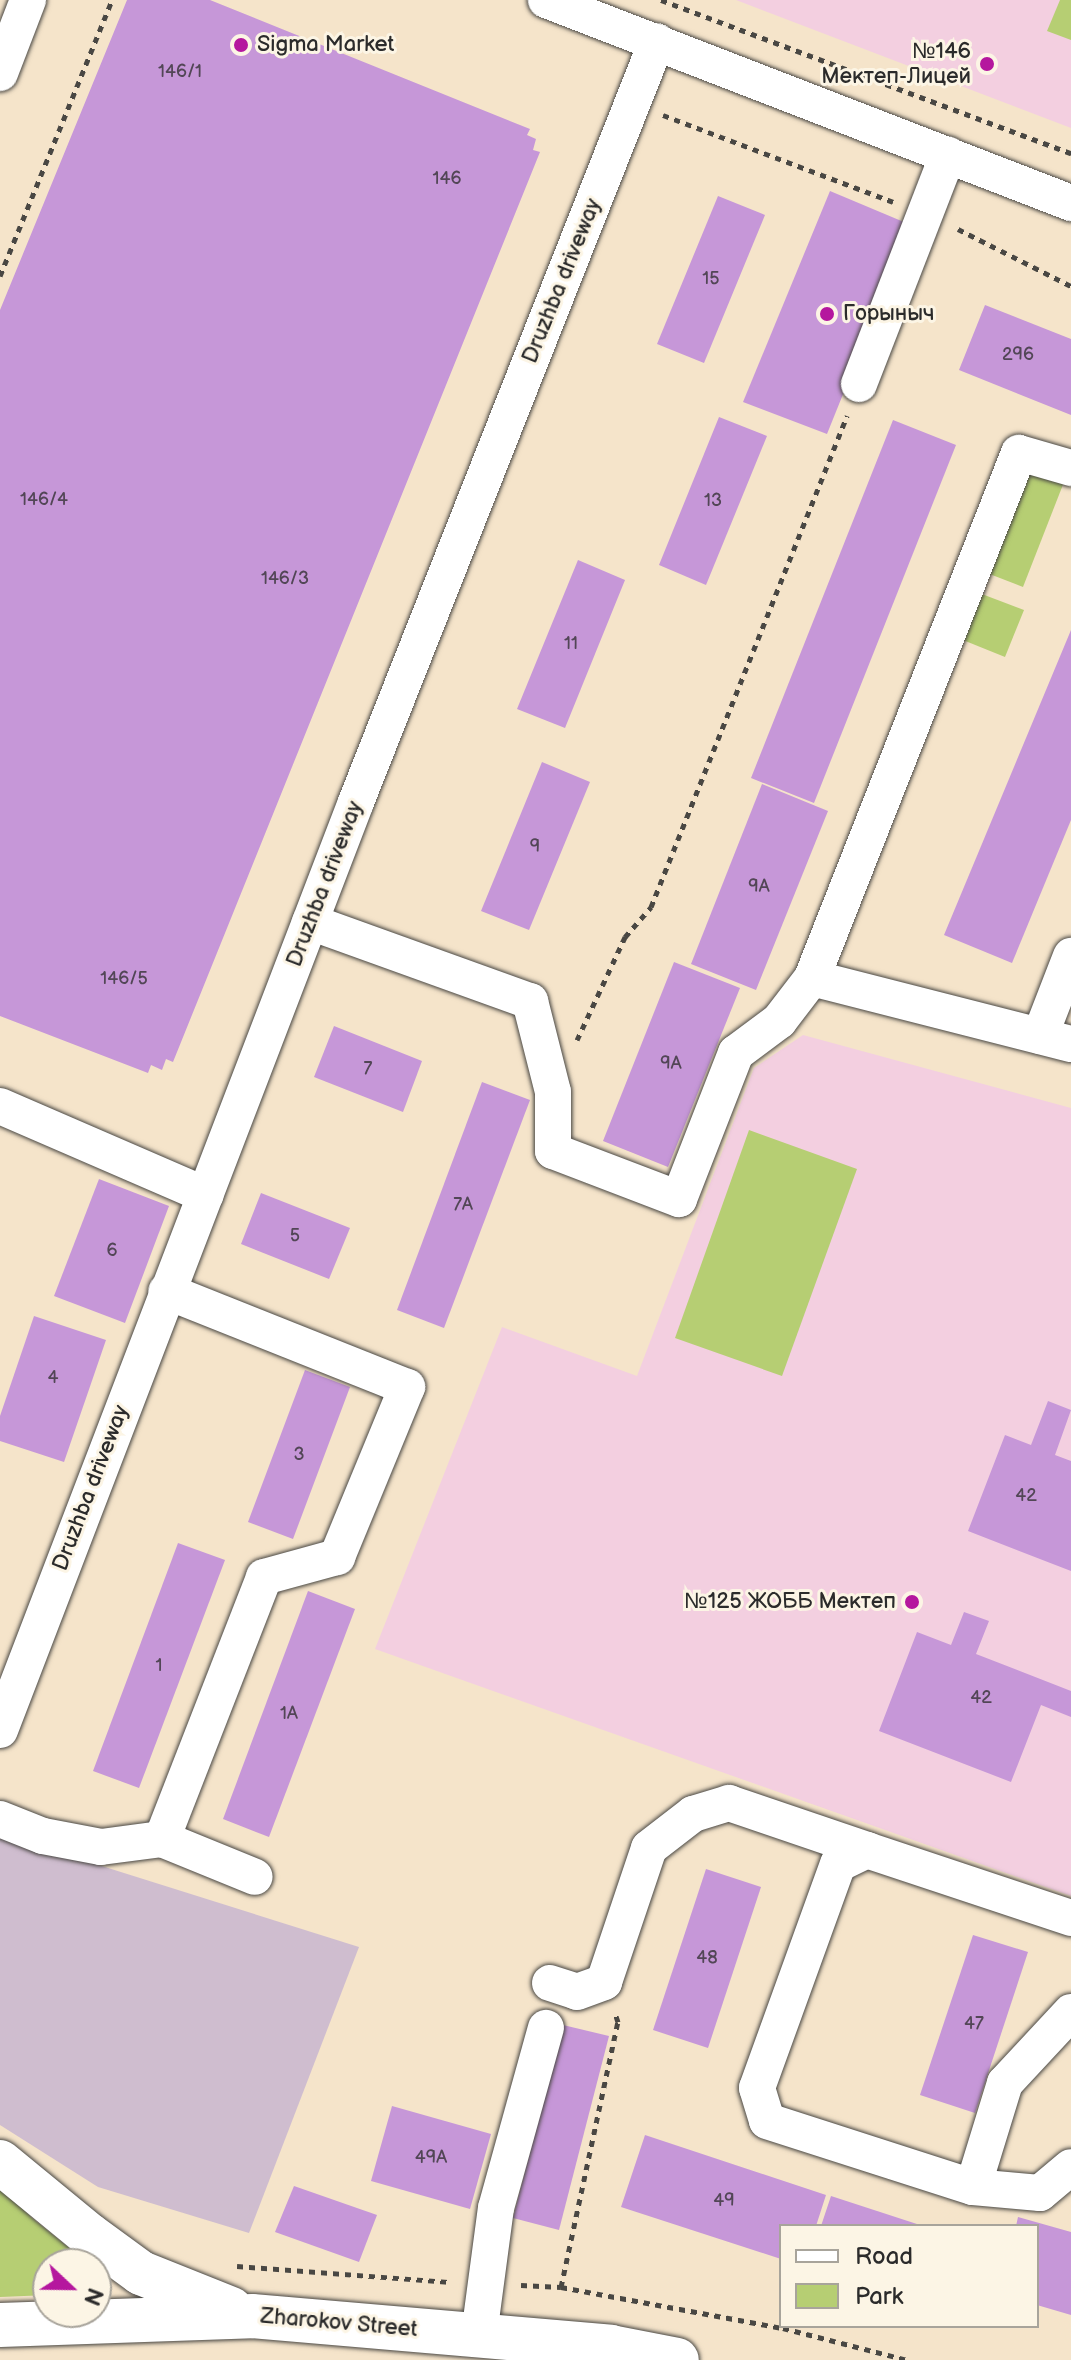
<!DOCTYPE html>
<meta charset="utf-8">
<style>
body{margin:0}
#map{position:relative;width:1071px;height:2360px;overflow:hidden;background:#f5e4ca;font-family:"Balsamiq Sans",sans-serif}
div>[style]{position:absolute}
.built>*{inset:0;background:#f3cfe0}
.industrial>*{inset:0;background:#cfbdcf}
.green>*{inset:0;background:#b6ce73}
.building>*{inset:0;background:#c697d8}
.path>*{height:5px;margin-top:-2.5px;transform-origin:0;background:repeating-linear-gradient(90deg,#494743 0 6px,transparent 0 12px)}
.roads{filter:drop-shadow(0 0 2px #494743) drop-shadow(0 0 2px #494743)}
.minor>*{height:36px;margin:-18px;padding:0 18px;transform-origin:18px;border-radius:18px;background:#fff}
.major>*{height:44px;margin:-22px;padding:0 22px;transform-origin:22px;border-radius:22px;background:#fff}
.dots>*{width:22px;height:22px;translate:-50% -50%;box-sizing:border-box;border:4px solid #fcf5e5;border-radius:50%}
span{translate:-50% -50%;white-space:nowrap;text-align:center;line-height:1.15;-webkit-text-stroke:6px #fcf5e5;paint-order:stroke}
.number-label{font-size:18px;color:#524656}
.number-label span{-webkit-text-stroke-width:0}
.poi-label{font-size:22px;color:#2b2b2b}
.left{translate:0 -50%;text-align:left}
.right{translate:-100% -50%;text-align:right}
.street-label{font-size:22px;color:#2b2b2b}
.legend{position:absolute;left:779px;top:2224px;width:260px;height:104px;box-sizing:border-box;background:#fcf5e5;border:2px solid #a8a49b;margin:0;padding:10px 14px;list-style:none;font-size:24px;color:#2b2b2b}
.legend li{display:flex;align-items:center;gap:16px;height:40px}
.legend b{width:40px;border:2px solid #a8a49b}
.north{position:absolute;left:32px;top:2248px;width:80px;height:80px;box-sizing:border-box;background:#fcf5e5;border:2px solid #a8a49b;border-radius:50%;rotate:112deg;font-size:22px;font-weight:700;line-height:32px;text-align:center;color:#2b2b2b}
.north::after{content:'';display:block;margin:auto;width:28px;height:36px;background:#b5179e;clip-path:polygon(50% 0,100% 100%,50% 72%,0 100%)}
</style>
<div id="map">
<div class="built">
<div style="clip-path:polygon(736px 0,1071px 0,1071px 128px)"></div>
<div style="clip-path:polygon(803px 1035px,1071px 1108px,1071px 1896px,375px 1649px,502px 1327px,637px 1376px,754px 1068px)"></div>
</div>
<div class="industrial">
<div style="clip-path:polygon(0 1834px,359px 1947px,249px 2233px,98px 2187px,0 2125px)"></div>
</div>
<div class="green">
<div style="clip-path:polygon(1060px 0,1071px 0,1071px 40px,1047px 31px)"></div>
<div style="clip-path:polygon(1014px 463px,1064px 482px,1023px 587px,974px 568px)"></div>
<div style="clip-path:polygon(966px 588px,1024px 610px,1005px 657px,948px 634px)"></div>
<div style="clip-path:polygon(749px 1130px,857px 1169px,782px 1376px,675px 1338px)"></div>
<div style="clip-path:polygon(0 2186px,32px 2218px,89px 2264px,48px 2264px,48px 2295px,0 2297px)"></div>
</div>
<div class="building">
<div style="clip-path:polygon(127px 0,210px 0,530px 129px,527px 135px,536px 139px,533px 150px,540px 152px,173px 1062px,166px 1059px,162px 1070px,151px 1065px,148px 1073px,0 1016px,0 310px)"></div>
<div style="clip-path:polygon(830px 191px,911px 225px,827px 434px,743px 402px)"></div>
<div style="clip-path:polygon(718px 196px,765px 215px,704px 363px,657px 344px)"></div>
<div style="clip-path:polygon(985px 305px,1071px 339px,1071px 415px,959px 370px)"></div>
<div style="clip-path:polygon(719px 417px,767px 436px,706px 585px,659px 565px)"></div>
<div style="clip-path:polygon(893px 420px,956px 445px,814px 803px,751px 778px)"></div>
<div style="clip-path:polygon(578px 560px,625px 580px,565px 728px,517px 709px)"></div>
<div style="clip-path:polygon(1071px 630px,1071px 820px,1012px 963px,944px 935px)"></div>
<div style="clip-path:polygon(542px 762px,590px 782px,529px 930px,481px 911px)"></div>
<div style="clip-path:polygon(762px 784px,828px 811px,756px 990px,691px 964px)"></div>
<div style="clip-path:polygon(674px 962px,740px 988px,668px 1167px,603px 1141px)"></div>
<div style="clip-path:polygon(334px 1026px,422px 1061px,403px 1112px,314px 1077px)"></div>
<div style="clip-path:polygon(482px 1082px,530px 1100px,444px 1328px,397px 1310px)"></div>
<div style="clip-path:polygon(99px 1179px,169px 1206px,125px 1323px,54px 1296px)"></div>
<div style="clip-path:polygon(261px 1193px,350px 1228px,329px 1279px,241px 1244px)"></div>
<div style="clip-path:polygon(34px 1316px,106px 1340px,64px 1462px,0 1441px,0 1416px)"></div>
<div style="clip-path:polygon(305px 1370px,350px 1387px,293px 1539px,248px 1522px)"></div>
<div style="clip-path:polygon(1048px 1401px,1071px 1410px,1055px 1455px,1071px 1461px,1071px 1571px,968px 1531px,1005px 1435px,1031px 1445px)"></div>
<div style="clip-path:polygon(178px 1543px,225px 1560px,139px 1788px,93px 1771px)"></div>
<div style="clip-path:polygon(308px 1591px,355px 1609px,269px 1837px,223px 1819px)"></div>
<div style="clip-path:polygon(964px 1612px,989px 1621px,976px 1654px,1071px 1691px,1071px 1717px,1041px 1705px,1011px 1782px,879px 1731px,917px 1632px,951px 1645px)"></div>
<div style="clip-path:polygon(706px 1869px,761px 1887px,708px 2048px,653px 2030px)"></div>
<div style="clip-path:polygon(973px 1935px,1028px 1952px,975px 2113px,920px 2095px)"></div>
<div style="clip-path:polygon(563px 2025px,609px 2036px,559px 2230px,513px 2218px)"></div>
<div style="clip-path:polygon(392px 2106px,491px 2134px,470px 2209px,371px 2181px)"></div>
<div style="clip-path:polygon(645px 2135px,826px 2195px,816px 2226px,781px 2226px,781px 2259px,621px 2207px)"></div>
<div style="clip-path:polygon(294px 2186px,377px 2215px,359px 2262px,275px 2232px)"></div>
<div style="clip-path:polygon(831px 2196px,920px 2225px,920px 2226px,821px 2226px)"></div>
<div style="clip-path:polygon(1018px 2217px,1071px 2232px,1071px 2315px,1037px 2305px,1037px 2226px,1016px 2226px)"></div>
</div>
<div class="path">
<div style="left:661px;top:0;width:438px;rotate:20.5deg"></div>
<div style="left:663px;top:115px;width:246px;rotate:20.7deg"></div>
<div style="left:958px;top:229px;width:127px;rotate:26.8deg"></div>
<div style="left:0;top:276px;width:298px;rotate:-67.9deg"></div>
<div style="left:577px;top:1040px;width:114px;rotate:-65deg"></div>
<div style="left:625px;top:937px;width:40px;rotate:-49deg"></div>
<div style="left:651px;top:907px;width:529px;rotate:-68.24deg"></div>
<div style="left:237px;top:2266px;width:215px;rotate:4.3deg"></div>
<div style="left:521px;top:2285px;width:40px;rotate:2.9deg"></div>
<div style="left:561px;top:2287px;width:226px;rotate:10.5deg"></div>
<div style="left:783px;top:2328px;width:129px;rotate:14.4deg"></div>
<div style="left:561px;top:2287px;width:271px;rotate:-77.9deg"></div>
<div style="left:618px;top:2022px;width:9px;rotate:-108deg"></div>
</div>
<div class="roads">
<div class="minor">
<div style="left:546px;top:0;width:563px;rotate:21.14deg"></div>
<div style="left:0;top:73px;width:78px;rotate:-69deg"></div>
<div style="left:859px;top:384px;width:246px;rotate:-68.8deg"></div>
<div style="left:1071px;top:468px;width:54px;rotate:-163.9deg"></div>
<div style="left:1019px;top:453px;width:564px;rotate:111.52deg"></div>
<div style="left:812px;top:978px;width:267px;rotate:14.3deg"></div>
<div style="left:310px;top:922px;width:234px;rotate:19.8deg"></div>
<div style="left:530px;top:1001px;width:94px;rotate:75.8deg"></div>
<div style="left:553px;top:1092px;width:59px;rotate:90deg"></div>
<div style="left:553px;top:1151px;width:135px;rotate:20.9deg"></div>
<div style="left:679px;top:1199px;width:157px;rotate:-68.7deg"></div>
<div style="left:736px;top:1053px;width:54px;rotate:-36.7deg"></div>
<div style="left:779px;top:1021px;width:54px;rotate:-52.5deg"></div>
<div style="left:1040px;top:1036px;width:86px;rotate:-68.8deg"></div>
<div style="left:0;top:1106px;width:224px;rotate:23.4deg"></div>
<div style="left:0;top:1730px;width:994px;rotate:-69.01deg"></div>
<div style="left:356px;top:802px;width:818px;rotate:-68.42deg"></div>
<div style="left:0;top:1819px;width:46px;rotate:21.6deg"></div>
<div style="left:43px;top:1836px;width:59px;rotate:10.7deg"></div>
<div style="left:101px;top:1847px;width:62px;rotate:-7.5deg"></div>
<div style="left:162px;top:1839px;width:100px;rotate:22.2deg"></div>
<div style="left:162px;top:1839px;width:281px;rotate:-68.7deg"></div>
<div style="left:264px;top:1577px;width:76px;rotate:-15.3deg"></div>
<div style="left:337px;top:1557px;width:184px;rotate:-67.6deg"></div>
<div style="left:407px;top:1387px;width:259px;rotate:-158.3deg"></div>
<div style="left:1071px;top:1918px;width:215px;rotate:-161.6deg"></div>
<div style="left:867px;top:1850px;width:32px;rotate:154deg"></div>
<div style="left:838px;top:1864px;width:238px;rotate:109.9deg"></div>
<div style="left:757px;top:2088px;width:34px;rotate:73deg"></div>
<div style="left:767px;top:2121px;width:216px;rotate:17.8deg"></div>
<div style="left:973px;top:2187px;width:109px;rotate:-72.9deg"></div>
<div style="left:1005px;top:2083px;width:97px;rotate:-47.1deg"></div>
<div style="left:550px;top:1983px;width:28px;rotate:18deg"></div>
<div style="left:577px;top:1992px;width:29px;rotate:-20deg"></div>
<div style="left:604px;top:1982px;width:141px;rotate:-71.4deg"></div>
<div style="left:649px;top:1848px;width:56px;rotate:-37.7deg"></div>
<div style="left:693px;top:1814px;width:38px;rotate:-17deg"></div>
<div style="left:729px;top:1803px;width:146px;rotate:18.8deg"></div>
<div style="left:973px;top:2187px;width:67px;rotate:5.1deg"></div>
<div style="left:1040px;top:2193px;width:40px;rotate:-40deg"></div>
<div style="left:479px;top:2335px;width:128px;rotate:-82.4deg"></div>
<div style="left:496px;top:2208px;width:187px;rotate:-74.5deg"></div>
</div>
<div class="major">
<div style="left:0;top:2162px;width:115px;rotate:39.4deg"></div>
<div style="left:89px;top:2235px;width:64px;rotate:36.2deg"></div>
<div style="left:141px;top:2273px;width:97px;rotate:21.8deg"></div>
<div style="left:0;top:2325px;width:252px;rotate:-2deg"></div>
<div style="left:252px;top:2316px;width:360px;rotate:4.9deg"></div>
<div style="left:611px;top:2347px;width:67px;rotate:11.1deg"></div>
</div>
</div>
<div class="dots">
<div style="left:241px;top:45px;background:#b5179e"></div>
<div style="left:987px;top:64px;background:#b5179e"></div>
<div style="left:827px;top:314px;background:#b5179e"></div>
<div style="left:912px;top:1602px;background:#b5179e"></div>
</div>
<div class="number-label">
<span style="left:180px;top:72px">146/1</span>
<span style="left:447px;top:179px">146</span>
<span style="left:711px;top:279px">15</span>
<span style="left:1018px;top:355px">296</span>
<span style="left:44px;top:500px">146/4</span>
<span style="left:713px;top:501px">13</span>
<span style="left:285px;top:579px">146/3</span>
<span style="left:571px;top:644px">11</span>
<span style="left:535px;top:847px">9</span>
<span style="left:759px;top:887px">9А</span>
<span style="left:124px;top:979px">146/5</span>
<span style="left:671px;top:1064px">9А</span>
<span style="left:368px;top:1069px">7</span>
<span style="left:463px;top:1205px">7А</span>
<span style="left:295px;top:1236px">5</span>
<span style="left:112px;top:1251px">6</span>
<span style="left:53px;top:1378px">4</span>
<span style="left:299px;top:1455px">3</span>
<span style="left:1026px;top:1496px">42</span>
<span style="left:159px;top:1666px">1</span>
<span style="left:981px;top:1698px">42</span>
<span style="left:289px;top:1714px">1А</span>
<span style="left:707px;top:1958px">48</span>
<span style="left:974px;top:2024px">47</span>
<span style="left:431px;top:2158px">49А</span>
<span style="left:724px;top:2201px">49</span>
</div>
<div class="poi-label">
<span class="left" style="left:257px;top:45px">Sigma Market</span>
<span class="right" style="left:971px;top:64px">№146<br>Мектеп-Лицей</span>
<span class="left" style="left:843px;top:314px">Горыныч</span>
<span class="right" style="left:896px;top:1602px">№125 ЖОББ Мектеп</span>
</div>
<div class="street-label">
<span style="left:562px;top:281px;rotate:-68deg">Druzhba driveway</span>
<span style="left:325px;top:884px;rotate:-69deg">Druzhba driveway</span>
<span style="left:91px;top:1488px;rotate:-69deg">Druzhba driveway</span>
<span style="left:339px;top:2323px;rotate:5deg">Zharokov Street</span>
</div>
<ul class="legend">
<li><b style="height:10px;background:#fff"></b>Road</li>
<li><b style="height:22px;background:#b6ce73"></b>Park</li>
</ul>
<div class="north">N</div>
</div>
